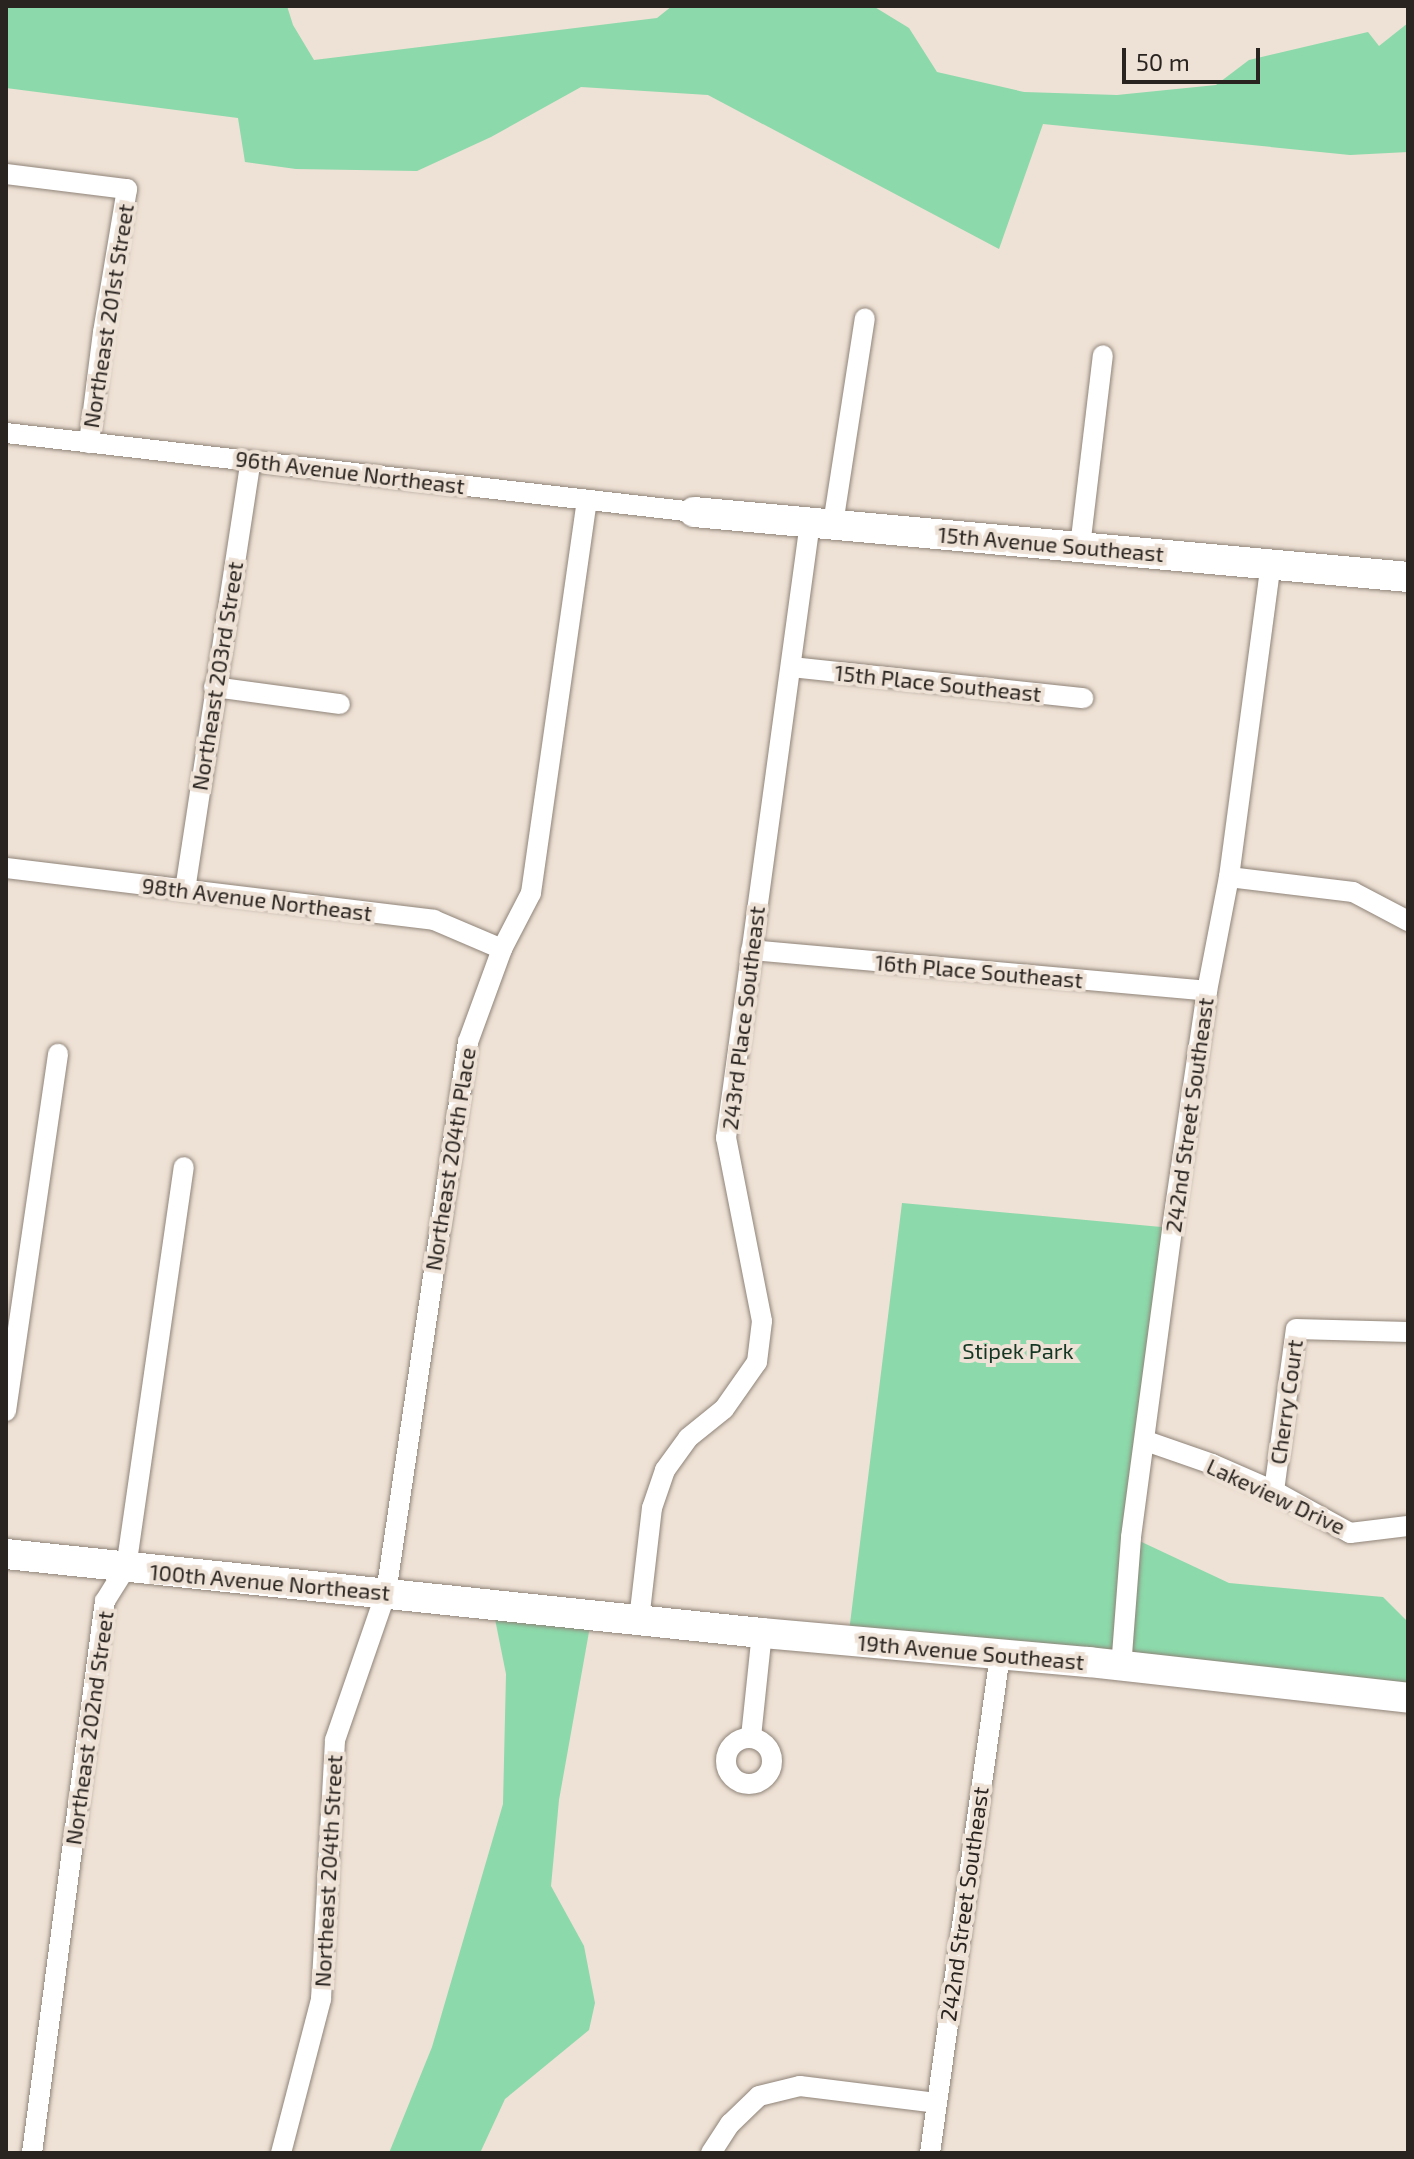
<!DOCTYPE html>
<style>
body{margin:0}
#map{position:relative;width:1414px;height:2159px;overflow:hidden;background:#eee1d5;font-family:"Exo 2",sans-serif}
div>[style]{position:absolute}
.green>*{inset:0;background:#8cd9ab}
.roads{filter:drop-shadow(0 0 2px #908479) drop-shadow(0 0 2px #908479)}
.street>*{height:20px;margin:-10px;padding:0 10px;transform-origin:10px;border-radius:10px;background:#fff}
.street>.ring{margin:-10px;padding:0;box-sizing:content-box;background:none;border:20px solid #fff;border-radius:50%}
.secondary>*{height:30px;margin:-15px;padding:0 15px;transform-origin:15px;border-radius:15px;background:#fff}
span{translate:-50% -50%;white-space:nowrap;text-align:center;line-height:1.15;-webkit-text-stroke:8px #eee1d5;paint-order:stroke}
.street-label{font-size:22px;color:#292420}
.park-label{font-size:22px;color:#143724}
.frame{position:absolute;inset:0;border:8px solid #292420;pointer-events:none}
.scale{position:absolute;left:1122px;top:48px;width:138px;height:36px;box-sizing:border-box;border:4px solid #292420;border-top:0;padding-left:10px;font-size:24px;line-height:28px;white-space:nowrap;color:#292420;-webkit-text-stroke:6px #eee1d5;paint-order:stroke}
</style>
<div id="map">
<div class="green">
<div style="clip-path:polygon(6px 6px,287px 6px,293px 25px,314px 60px,657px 18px,672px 6px,873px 6px,909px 28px,937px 72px,1024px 92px,1117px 95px,1216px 85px,1249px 60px,1368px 32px,1379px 46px,1408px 23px,1408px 152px,1350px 155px,1043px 124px,999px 249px,708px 95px,581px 87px,491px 137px,417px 171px,296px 169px,245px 162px,238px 118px,6px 88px)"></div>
<div style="clip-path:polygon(902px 1203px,1172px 1228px,1131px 1537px,1229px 1583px,1383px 1597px,1408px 1622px,1408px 1698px,848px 1640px)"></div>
<div style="clip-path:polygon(492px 1604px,592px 1615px,559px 1800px,551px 1886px,584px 1946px,595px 2003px,589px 2030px,505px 2099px,480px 2153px,389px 2153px,432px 2047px,503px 1804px,506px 1674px)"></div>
</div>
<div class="roads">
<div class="street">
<div style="left:6px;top:174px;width:122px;rotate:7.1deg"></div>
<div style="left:127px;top:189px;width:145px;rotate:99.5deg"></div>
<div style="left:103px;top:332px;width:112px;rotate:97.2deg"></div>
<div style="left:6px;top:433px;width:693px;rotate:6.55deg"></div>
<div style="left:833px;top:524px;width:208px;rotate:-81.2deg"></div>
<div style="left:1080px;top:547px;width:193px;rotate:-83.2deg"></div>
<div style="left:792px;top:667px;width:293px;rotate:6.1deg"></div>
<div style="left:214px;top:687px;width:127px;rotate:7.7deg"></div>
<div style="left:6px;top:868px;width:431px;rotate:6.9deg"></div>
<div style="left:434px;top:920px;width:74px;rotate:23.1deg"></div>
<div style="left:1229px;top:877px;width:125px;rotate:6.9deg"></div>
<div style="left:1353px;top:892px;width:62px;rotate:27.8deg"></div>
<div style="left:185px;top:890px;width:434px;rotate:-81.3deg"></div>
<div style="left:751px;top:950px;width:458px;rotate:5.1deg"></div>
<div style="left:6px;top:1411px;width:361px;rotate:-81.7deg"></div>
<div style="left:1146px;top:1441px;width:70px;rotate:19.2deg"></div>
<div style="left:1212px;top:1464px;width:68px;rotate:23.5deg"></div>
<div style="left:1274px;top:1491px;width:87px;rotate:28.9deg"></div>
<div style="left:1350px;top:1533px;width:58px;rotate:-6.9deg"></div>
<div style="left:1274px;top:1491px;width:163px;rotate:-82.3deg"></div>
<div style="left:1296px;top:1329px;width:112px;rotate:1.5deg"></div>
<div style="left:639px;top:1620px;width:113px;rotate:-83.4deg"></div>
<div style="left:652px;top:1508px;width:40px;rotate:-71.1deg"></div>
<div style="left:665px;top:1470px;width:39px;rotate:-54deg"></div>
<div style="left:688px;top:1438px;width:46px;rotate:-38.9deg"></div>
<div style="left:724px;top:1409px;width:57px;rotate:-54.9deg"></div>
<div style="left:757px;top:1362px;width:41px;rotate:-83deg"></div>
<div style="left:762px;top:1321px;width:187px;rotate:-101.1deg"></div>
<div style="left:726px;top:1138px;width:622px;rotate:-82.23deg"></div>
<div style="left:1121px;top:1668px;width:131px;rotate:-85.6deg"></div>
<div style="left:1131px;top:1537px;width:312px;rotate:-82.4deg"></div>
<div style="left:1172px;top:1228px;width:240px;rotate:-81.6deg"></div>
<div style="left:1207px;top:991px;width:116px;rotate:-79.1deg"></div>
<div style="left:1229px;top:877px;width:316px;rotate:-82.4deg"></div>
<div style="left:751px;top:1737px;width:105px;rotate:-84deg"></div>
<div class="ring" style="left:726px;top:1738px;width:26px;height:26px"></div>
<div style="left:32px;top:2153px;width:557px;rotate:-82.47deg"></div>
<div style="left:105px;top:1601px;width:39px;rotate:-58deg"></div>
<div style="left:126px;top:1568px;width:405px;rotate:-81.8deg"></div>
<div style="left:281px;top:2153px;width:159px;rotate:-75.4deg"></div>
<div style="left:321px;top:1999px;width:259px;rotate:-86.9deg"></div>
<div style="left:335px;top:1740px;width:156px;rotate:-70.9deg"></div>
<div style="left:386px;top:1593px;width:557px;rotate:-81.54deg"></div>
<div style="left:468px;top:1042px;width:99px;rotate:-69.9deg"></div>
<div style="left:502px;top:949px;width:63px;rotate:-62.6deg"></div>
<div style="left:531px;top:893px;width:397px;rotate:-81.9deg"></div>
<div style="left:711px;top:2153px;width:35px;rotate:-57deg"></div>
<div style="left:730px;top:2124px;width:40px;rotate:-44deg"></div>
<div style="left:759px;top:2096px;width:42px;rotate:-13.7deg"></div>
<div style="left:800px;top:2086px;width:137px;rotate:7.1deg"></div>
<div style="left:930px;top:2153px;width:503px;rotate:-82deg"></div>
</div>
<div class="secondary">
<div style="left:694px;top:512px;width:717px;rotate:5.2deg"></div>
<div style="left:6px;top:1554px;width:760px;rotate:5.97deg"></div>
<div style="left:762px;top:1633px;width:328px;rotate:5.1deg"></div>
<div style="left:1089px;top:1662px;width:321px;rotate:6.4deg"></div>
</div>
</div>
<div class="street-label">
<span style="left:108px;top:316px;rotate:-81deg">Northeast 201st Street</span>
<span style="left:350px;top:472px;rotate:7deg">96th Avenue Northeast</span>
<span style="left:1051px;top:544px;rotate:5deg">15th Avenue Southeast</span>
<span style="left:217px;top:676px;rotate:-81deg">Northeast 203rd Street</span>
<span style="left:938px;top:683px;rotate:6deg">15th Place Southeast</span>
<span style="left:257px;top:899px;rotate:7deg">98th Avenue Northeast</span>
<span style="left:979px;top:971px;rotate:5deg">16th Place Southeast</span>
<span style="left:743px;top:1018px;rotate:-83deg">243rd Place Southeast</span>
<span style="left:1189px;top:1115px;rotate:-82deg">242nd Street Southeast</span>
<span style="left:450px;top:1159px;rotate:-81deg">Northeast 204th Place</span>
<span style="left:1286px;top:1402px;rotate:-82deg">Cherry Court</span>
<span style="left:1276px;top:1496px;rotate:25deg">Lakeview Drive</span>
<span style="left:270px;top:1582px;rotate:5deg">100th Avenue Northeast</span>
<span style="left:971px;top:1652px;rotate:5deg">19th Avenue Southeast</span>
<span style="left:89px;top:1728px;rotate:-82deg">Northeast 202nd Street</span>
<span style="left:328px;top:1871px;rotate:-87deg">Northeast 204th Street</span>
<span style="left:964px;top:1904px;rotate:-82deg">242nd Street Southeast</span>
</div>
<div class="park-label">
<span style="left:1018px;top:1351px">Stipek Park</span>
</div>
<div class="frame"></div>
<div class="scale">50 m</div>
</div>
